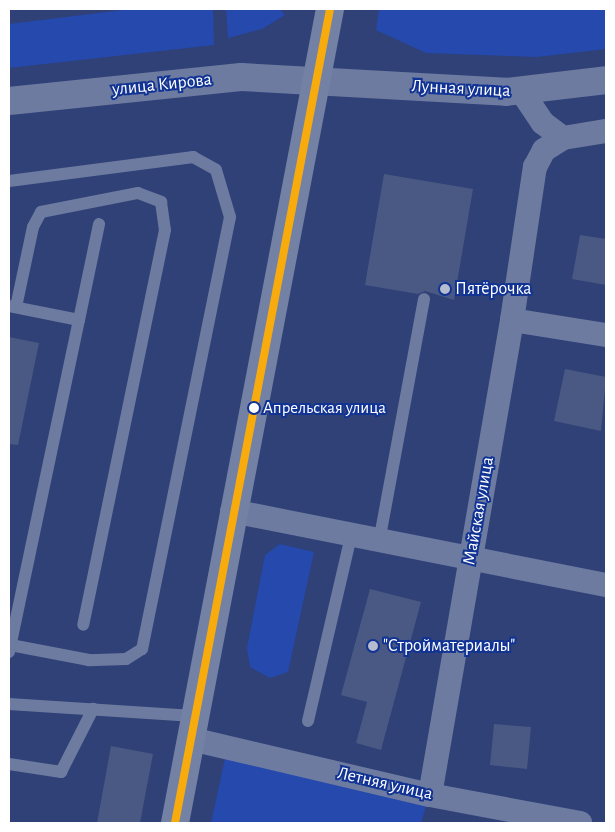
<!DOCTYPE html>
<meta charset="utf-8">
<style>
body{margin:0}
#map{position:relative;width:615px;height:832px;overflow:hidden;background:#2f4176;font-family:"Alegreya Sans",sans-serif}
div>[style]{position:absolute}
.green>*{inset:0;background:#2549ac}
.building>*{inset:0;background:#4a5984}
.service>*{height:12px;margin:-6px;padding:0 6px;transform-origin:6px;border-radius:6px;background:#6d7ba1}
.minor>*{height:24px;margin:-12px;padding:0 12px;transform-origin:12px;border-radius:12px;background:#6d7ba1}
.tertiary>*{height:28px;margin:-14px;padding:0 14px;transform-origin:14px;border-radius:14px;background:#6d7ba1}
.secondary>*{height:28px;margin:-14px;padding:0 14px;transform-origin:14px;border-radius:14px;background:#7381a5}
.bus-1>*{height:8px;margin:-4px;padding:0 4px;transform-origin:4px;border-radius:4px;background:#f8ab0d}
.dots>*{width:14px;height:14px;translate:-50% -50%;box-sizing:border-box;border:2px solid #113394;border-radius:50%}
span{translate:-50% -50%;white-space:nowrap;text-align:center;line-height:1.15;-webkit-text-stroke:4px #113394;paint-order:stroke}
.bus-label{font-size:17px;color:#fff}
.left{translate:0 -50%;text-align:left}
.street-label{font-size:18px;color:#fff}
.poi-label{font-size:18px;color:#fff}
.frame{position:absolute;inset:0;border:10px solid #fff;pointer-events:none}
</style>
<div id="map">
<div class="green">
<div style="clip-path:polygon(131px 9px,213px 9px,214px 45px,9px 68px,9px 24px)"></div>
<div style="clip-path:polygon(226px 9px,280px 9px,285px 15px,262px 29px,228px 38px)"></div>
<div style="clip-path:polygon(379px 9px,606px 9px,606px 49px,537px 57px,426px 53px,376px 30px)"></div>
<div style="clip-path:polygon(280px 544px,314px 552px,288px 672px,270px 678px,250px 667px,247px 648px,265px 555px)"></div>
<div style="clip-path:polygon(226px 754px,428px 800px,421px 823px,211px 823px)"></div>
</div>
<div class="building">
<div style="clip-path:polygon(384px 174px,473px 189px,454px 300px,425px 291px,418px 294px,365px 285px)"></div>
<div style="clip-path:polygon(580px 235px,606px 239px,606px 285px,572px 279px)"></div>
<div style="clip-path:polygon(9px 337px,39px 343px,18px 445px,9px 444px)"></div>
<div style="clip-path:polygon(565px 369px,606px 377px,601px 431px,554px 421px)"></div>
<div style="clip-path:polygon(370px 589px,421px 602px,381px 750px,356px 743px,367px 702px,341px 695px)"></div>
<div style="clip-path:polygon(494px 724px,531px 727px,527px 769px,490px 765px)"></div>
<div style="clip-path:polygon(111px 746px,153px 754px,140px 823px,97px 823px)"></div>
</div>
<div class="service">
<div style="left:9px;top:181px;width:186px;rotate:-7.4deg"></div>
<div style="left:193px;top:157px;width:26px;rotate:29deg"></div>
<div style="left:216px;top:170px;width:49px;rotate:73.4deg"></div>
<div style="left:230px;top:217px;width:441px;rotate:101.5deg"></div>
<div style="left:142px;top:649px;width:19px;rotate:148deg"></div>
<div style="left:126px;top:659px;width:37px;rotate:178deg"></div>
<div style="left:89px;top:660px;width:80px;rotate:-169.2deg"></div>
<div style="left:16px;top:307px;width:82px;rotate:-78deg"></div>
<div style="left:33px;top:227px;width:17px;rotate:-62deg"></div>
<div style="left:41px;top:212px;width:99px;rotate:-11.1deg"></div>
<div style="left:138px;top:193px;width:25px;rotate:21deg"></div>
<div style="left:161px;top:202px;width:28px;rotate:82deg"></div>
<div style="left:165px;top:230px;width:403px;rotate:101.7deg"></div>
<div style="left:79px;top:320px;width:98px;rotate:-78.2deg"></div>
<div style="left:379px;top:542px;width:247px;rotate:-79.5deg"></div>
<div style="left:9px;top:652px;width:339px;rotate:-78.1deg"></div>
<div style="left:79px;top:320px;width:71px;rotate:-168.7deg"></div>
<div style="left:9px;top:704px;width:185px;rotate:3.7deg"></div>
<div style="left:308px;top:721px;width:190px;rotate:-76.9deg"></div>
<div style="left:9px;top:764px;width:53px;rotate:8.7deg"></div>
<div style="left:61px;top:772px;width:71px;rotate:-63.1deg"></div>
</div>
<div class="minor">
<div style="left:522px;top:92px;width:37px;rotate:56deg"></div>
<div style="left:543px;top:123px;width:25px;rotate:37deg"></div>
<div style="left:512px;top:320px;width:155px;rotate:-81.5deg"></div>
<div style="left:535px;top:167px;width:19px;rotate:-62deg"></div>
<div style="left:544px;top:150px;width:22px;rotate:-32deg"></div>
<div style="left:563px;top:138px;width:44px;rotate:-9.2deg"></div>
<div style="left:232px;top:511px;width:381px;rotate:11.2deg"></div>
<div style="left:191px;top:739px;width:245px;rotate:13.2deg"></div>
<div style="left:430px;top:795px;width:153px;rotate:10.6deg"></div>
<div style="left:430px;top:795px;width:482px;rotate:-80.2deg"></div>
<div style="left:512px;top:320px;width:95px;rotate:9.1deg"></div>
</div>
<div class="tertiary">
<div style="left:9px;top:101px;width:233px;rotate:-5.9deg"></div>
<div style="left:241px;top:77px;width:265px;rotate:3.2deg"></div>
<div style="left:506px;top:92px;width:101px;rotate:-6.8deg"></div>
</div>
<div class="secondary">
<div style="left:175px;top:823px;width:829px;rotate:-79.22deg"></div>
</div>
<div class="bus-1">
<div style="left:175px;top:823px;width:829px;rotate:-79.22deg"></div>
</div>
<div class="dots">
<div style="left:445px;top:289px;background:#b6bccf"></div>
<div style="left:254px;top:408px;background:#fff"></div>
<div style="left:373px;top:646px;background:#b6bccf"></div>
</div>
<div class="bus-label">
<span class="left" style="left:263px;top:408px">Апрельская улица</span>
</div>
<div class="street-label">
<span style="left:162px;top:85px;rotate:-6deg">улица Кирова</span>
<span style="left:461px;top:89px;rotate:3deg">Лунная улица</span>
<span style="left:479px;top:511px;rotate:-80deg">Майская улица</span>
<span style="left:385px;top:784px;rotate:13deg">Летняя улица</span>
</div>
<div class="poi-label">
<span class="left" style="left:455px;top:289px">Пятёрочка</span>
<span class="left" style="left:383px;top:646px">"Стройматериалы"</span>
</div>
<div class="frame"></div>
</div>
